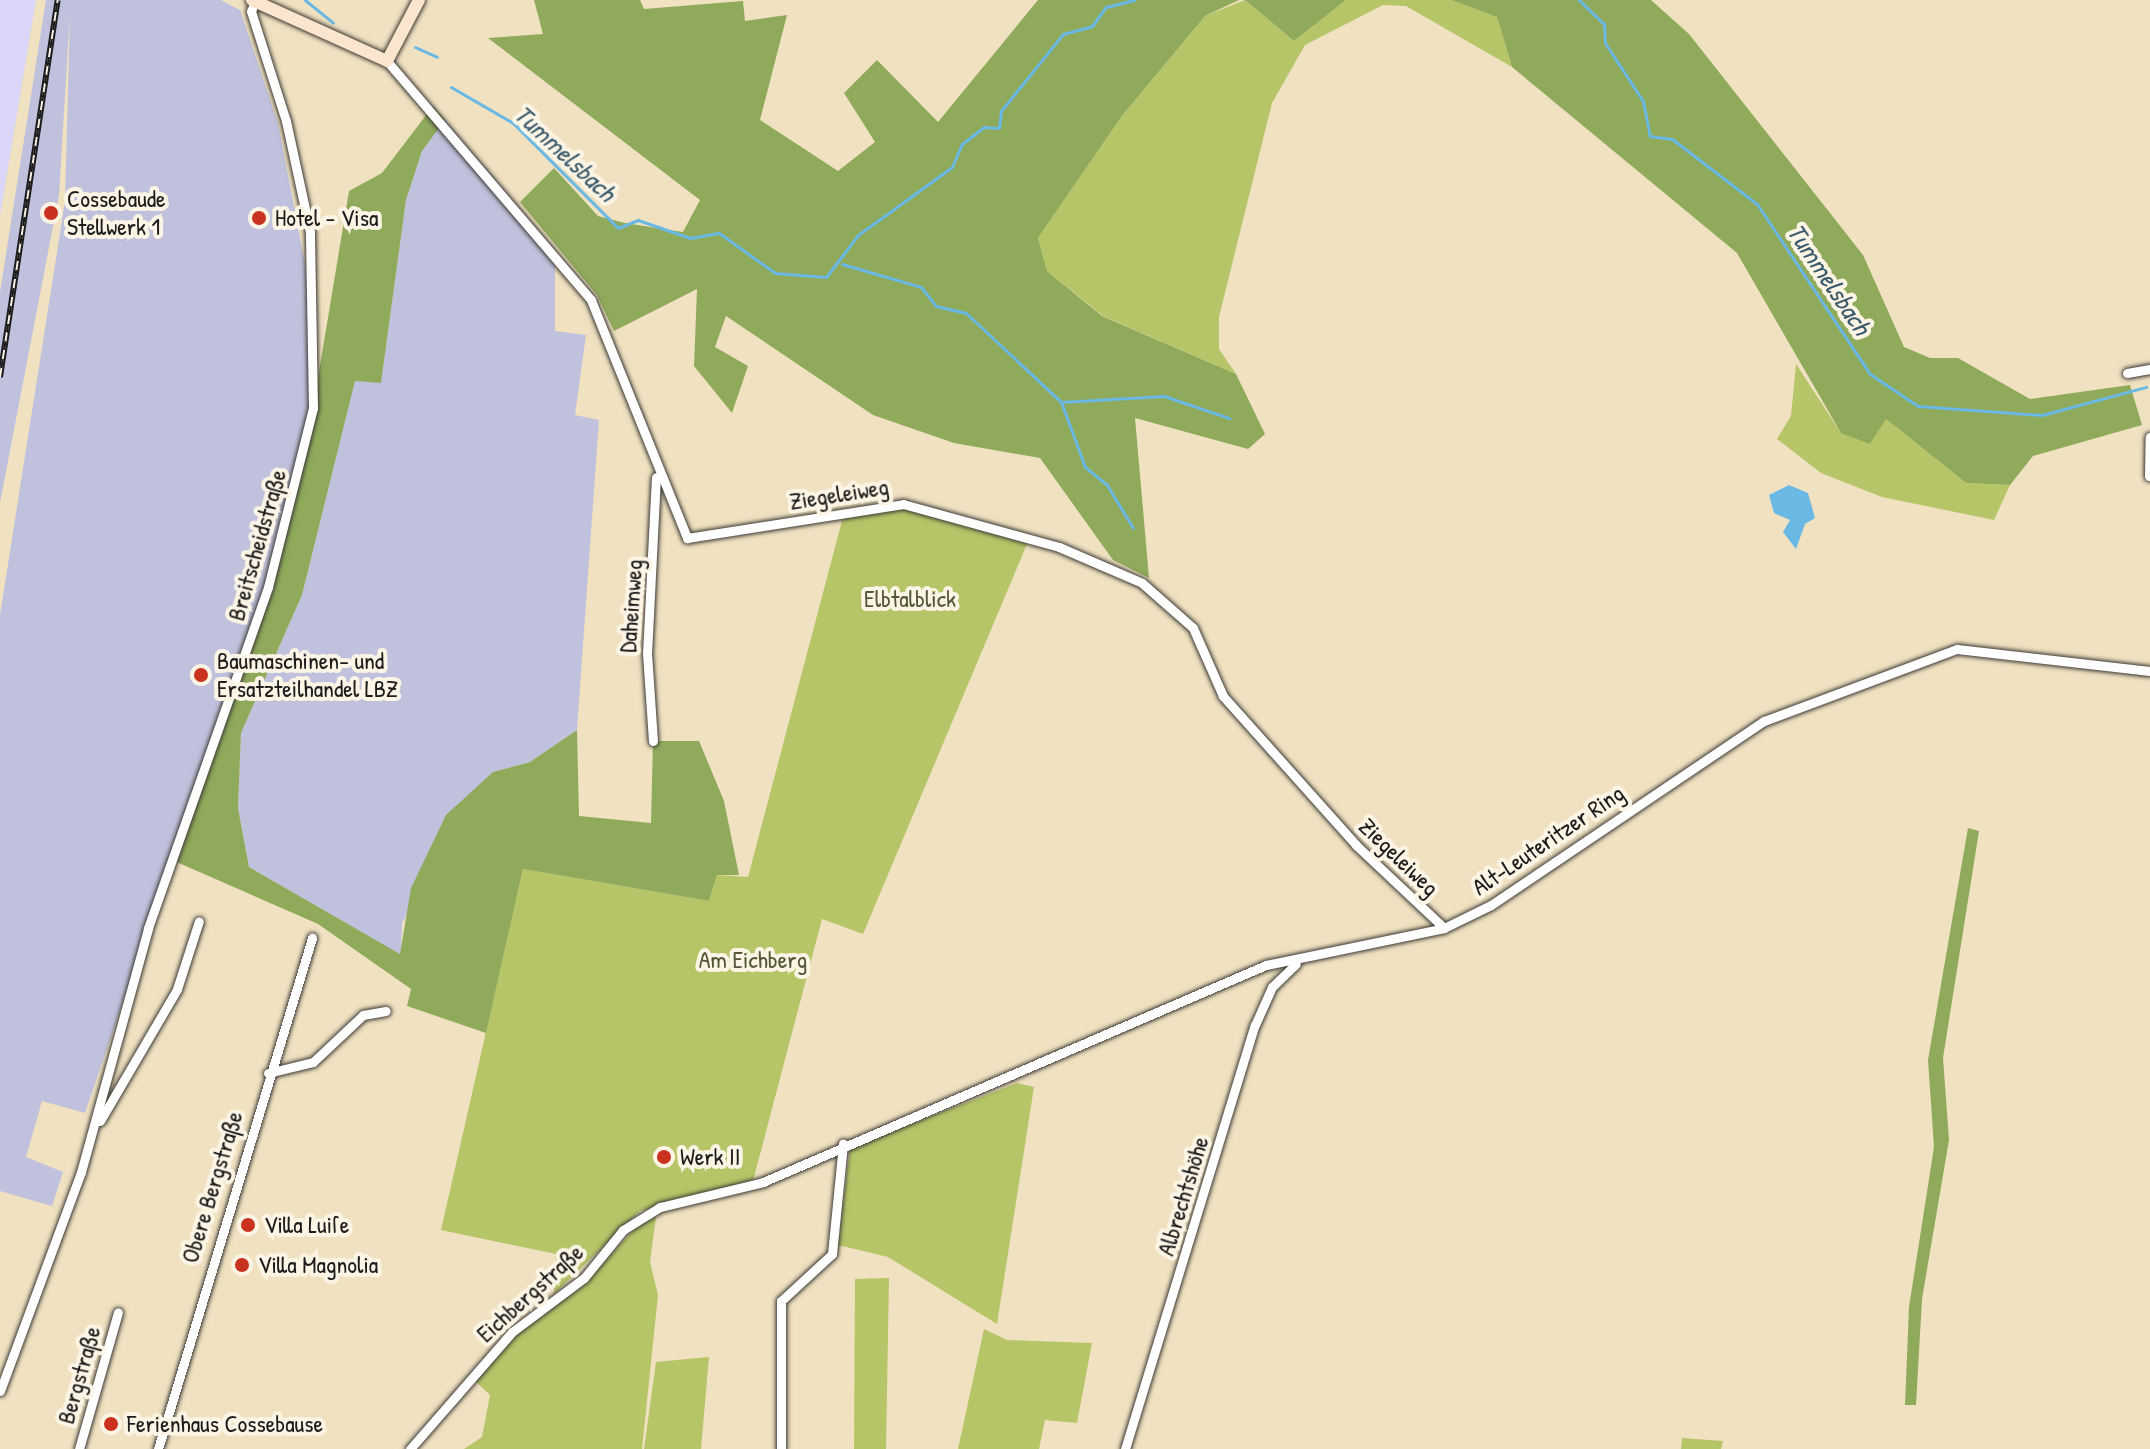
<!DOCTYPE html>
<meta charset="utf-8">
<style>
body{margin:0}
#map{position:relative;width:2150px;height:1449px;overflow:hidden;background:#f0e1c1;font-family:"Patrick Hand",sans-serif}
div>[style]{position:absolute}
.built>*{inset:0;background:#d9d6f7}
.industrial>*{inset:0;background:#c0c2dd}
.green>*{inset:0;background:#b6c568}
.forest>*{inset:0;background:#90aa5c}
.water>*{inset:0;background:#6ab8e4}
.stream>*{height:3px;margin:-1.5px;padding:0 1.5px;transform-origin:1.5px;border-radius:1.5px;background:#6ab8e4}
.roads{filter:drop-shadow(0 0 2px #3c3a35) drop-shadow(0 0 2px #3c3a35)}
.street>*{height:9px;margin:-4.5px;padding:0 4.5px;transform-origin:4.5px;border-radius:4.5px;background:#fff}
.secondary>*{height:12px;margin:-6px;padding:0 6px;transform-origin:6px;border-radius:6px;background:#fce5cf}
.rail>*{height:6px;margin-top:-3px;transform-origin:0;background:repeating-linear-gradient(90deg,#fcf5e5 0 9px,#1c1c1c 0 18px);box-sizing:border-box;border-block:2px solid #1c1c1c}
.dots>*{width:22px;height:22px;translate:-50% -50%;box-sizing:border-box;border:4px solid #fcf5e5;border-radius:50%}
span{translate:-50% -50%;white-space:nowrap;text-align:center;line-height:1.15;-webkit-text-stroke:8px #fcf5e5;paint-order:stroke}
.poi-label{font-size:24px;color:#1c1c1c}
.left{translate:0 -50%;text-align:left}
.street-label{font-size:24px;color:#1c1c1c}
.park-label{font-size:24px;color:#525737}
.water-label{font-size:26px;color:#3b5a6c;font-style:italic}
</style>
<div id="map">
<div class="built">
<div style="clip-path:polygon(0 0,36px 0,0 216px)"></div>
</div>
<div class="industrial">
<div style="clip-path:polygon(46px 0,221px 0,240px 10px,278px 123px,305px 264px,313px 408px,294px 500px,85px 1113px,42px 1101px,26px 1157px,63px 1172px,52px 1206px,0 1191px,0 615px,65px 201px,70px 14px,59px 195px,0 503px,0 292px)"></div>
<div style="clip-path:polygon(445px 120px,555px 250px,555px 331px,586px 335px,575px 415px,599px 420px,577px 730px,530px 762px,493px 772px,402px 923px,401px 955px,249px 867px,238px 808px,241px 733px,302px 595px,355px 380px,381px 382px,406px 200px,422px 151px)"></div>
</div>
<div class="green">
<div style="clip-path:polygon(1245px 0,1294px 41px,1346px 0,1451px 0,1497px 17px,1512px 67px,1406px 6px,1383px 5px,1305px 45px,1272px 103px,1219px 317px,1219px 349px,1236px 374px,1103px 316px,1047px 271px,1038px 238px,1122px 116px,1205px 16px)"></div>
<div style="clip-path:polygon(1796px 364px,1841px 433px,1886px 419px,1966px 483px,2010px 485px,1994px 520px,1882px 497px,1821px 473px,1777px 439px,1791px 416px)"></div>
<div style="clip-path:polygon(904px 508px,1027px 544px,863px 934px,822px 919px,753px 1181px,640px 1211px,554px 1294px,556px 1254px,441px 1230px,523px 869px,709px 901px,717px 875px,748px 877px,843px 517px)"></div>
<div style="clip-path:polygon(1017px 1083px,1034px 1087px,997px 1324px,888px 1257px,838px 1245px,850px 1148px)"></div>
<div style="clip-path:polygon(656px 1217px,650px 1262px,658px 1295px,642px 1449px,464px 1449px,482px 1437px,490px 1395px,474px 1380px,512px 1338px,583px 1286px,636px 1227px)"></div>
<div style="clip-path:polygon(889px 1278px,886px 1449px,854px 1449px,855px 1279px)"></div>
<div style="clip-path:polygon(984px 1329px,1007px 1340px,1092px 1343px,1077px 1423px,1045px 1420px,1039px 1449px,958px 1449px)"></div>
<div style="clip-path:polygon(709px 1357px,701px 1449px,644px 1449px,656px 1362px)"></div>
<div style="clip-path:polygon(1682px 1438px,1723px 1441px,1721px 1449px,1681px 1449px)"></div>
</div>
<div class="forest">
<div style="clip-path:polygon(534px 0,640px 0,644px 9px,743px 1px,745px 21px,787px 15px,760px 120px,838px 171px,875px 142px,844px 93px,877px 60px,938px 122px,1038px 0,1239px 0,1205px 16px,1122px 116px,1038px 238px,1047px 271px,1102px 316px,1236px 374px,1265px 434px,1248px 449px,1135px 418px,1149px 578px,1113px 560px,1040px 458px,954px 443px,873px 415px,726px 316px,715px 347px,748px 366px,732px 413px,694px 366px,697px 289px,614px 331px,597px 295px,520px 202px,554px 168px,598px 216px,625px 223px,683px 232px,700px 200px,488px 38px,543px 34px)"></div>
<div style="clip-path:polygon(1245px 0,1346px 0,1294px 41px)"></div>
<div style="clip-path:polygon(1451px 0,1651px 0,1689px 34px,1863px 255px,1904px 347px,1930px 358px,1958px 358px,2030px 399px,2130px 385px,2142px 425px,2033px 456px,2010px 485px,1966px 483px,1886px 419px,1870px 444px,1841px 433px,1737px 253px,1512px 67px,1497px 17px)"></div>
<div style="clip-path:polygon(433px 106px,445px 120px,422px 151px,406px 200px,381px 383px,355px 381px,302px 595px,241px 733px,238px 808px,249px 867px,400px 954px,411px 888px,446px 815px,493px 772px,530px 762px,577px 730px,579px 816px,651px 823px,653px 741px,699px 741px,724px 801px,739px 875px,717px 875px,709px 901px,523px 869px,486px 1033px,407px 1006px,411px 989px,318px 924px,172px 860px,268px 587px,313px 408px,349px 191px,382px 173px)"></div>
<div style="clip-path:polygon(1968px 828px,1979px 831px,1943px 1058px,1949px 1140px,1922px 1299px,1916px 1405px,1905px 1405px,1909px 1307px,1934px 1147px,1928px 1060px)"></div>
</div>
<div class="water">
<div style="clip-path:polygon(1789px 485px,1808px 493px,1815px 518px,1805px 524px,1796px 549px,1783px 532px,1790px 520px,1774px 513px,1769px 495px)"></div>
</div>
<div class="stream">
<div style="left:305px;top:0;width:36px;rotate:39deg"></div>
<div style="left:1579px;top:0;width:35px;rotate:44deg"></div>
<div style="left:1604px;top:24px;width:19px;rotate:87deg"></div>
<div style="left:1605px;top:43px;width:69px;rotate:56.8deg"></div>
<div style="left:1643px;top:101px;width:36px;rotate:79deg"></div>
<div style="left:1650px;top:136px;width:22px;rotate:8deg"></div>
<div style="left:1672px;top:139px;width:107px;rotate:37.4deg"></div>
<div style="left:1757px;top:204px;width:204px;rotate:56.4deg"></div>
<div style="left:1870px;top:374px;width:58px;rotate:33.7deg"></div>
<div style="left:1918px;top:406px;width:124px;rotate:4.2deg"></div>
<div style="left:2042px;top:415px;width:108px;rotate:-15.1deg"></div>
<div style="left:415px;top:47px;width:24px;rotate:24deg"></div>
<div style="left:451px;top:87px;width:72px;rotate:30.1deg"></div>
<div style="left:513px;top:123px;width:148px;rotate:45deg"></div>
<div style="left:618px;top:228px;width:22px;rotate:-22deg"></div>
<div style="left:638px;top:220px;width:55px;rotate:19.1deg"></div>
<div style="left:690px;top:238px;width:29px;rotate:-10deg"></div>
<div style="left:719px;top:233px;width:69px;rotate:35.5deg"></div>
<div style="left:775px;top:273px;width:51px;rotate:4.5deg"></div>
<div style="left:826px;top:277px;width:53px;rotate:-52.7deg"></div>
<div style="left:858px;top:235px;width:116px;rotate:-35.9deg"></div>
<div style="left:952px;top:167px;width:25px;rotate:-67deg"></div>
<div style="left:962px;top:144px;width:28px;rotate:-38deg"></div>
<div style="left:984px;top:127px;width:15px;rotate:4deg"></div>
<div style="left:999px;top:128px;width:17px;rotate:-83deg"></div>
<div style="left:1001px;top:111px;width:99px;rotate:-51.2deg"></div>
<div style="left:1063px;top:34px;width:30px;rotate:-15deg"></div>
<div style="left:1092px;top:26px;width:24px;rotate:-54deg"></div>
<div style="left:1106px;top:7px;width:29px;rotate:-14deg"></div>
<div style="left:842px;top:264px;width:82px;rotate:16.2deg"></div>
<div style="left:921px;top:287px;width:24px;rotate:52deg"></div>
<div style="left:936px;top:306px;width:31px;rotate:13deg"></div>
<div style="left:966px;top:313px;width:130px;rotate:43.1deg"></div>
<div style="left:1061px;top:402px;width:103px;rotate:-3.3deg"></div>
<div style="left:1164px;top:396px;width:69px;rotate:18.7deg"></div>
<div style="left:1061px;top:402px;width:69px;rotate:69.7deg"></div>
<div style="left:1085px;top:467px;width:28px;rotate:39deg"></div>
<div style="left:1107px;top:485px;width:50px;rotate:58.8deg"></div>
</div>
<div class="roads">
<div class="street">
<div style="left:387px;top:61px;width:314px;rotate:49.5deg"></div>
<div style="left:591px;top:300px;width:257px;rotate:68deg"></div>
<div style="left:687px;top:538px;width:219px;rotate:-8.9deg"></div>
<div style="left:903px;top:504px;width:162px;rotate:15.4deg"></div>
<div style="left:1059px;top:547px;width:90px;rotate:23.4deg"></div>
<div style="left:1142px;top:583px;width:68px;rotate:41.4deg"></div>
<div style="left:1193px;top:628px;width:74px;rotate:66.2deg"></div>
<div style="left:1223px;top:696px;width:200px;rotate:48.2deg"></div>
<div style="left:1356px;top:845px;width:121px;rotate:43.3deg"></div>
<div style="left:2127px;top:373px;width:23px;rotate:-10deg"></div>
<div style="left:2149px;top:476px;width:39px;rotate:-89deg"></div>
<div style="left:653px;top:741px;width:87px;rotate:-93.9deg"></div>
<div style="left:647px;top:654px;width:177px;rotate:-87.1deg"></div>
<div style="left:268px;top:1073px;width:46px;rotate:-13.7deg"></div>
<div style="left:313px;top:1062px;width:69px;rotate:-43.2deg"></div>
<div style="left:363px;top:1015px;width:23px;rotate:-10deg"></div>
<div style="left:100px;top:1121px;width:153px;rotate:-59.7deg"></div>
<div style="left:177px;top:989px;width:71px;rotate:-72.1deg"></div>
<div style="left:0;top:1391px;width:233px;rotate:-69.7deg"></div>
<div style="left:81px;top:1172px;width:253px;rotate:-74.6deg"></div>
<div style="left:148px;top:928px;width:361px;rotate:-70.6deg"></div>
<div style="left:268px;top:587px;width:185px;rotate:-75.9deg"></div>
<div style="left:313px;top:408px;width:176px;rotate:-91deg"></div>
<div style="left:310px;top:232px;width:114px;rotate:-102.2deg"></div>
<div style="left:286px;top:121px;width:115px;rotate:-107.7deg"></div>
<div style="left:251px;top:11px;width:10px;rotate:-66deg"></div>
<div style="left:79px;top:1449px;width:142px;rotate:-74.1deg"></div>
<div style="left:158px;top:1449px;width:534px;rotate:-73.23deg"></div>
<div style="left:410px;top:1449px;width:155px;rotate:-48.9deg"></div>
<div style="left:512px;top:1332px;width:90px;rotate:-36.9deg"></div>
<div style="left:584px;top:1278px;width:62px;rotate:-50.9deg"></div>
<div style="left:623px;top:1230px;width:44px;rotate:-31.9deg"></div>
<div style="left:660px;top:1207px;width:106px;rotate:-13.6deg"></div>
<div style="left:763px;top:1182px;width:548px;rotate:-23.34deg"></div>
<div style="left:1266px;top:965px;width:182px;rotate:-11.7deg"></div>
<div style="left:1444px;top:928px;width:52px;rotate:-26.1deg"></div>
<div style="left:1491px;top:905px;width:329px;rotate:-34deg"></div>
<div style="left:1764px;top:721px;width:206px;rotate:-20.5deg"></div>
<div style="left:1957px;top:649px;width:194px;rotate:6.5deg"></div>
<div style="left:781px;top:1449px;width:148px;rotate:-90deg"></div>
<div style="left:781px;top:1301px;width:69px;rotate:-42.7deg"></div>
<div style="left:832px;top:1254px;width:111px;rotate:-84.3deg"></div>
<div style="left:1125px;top:1449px;width:443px;rotate:-73deg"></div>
<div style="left:1255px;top:1025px;width:42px;rotate:-65.9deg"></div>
<div style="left:1272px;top:987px;width:33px;rotate:-44deg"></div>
</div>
<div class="secondary">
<div style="left:252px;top:0;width:148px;rotate:24.3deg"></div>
<div style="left:387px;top:61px;width:69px;rotate:-62.3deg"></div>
</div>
</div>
<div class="rail">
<div style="left:0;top:377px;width:381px;rotate:-81.3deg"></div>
</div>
<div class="dots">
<div style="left:51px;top:213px;background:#c8321e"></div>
<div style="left:259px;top:218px;background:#c8321e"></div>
<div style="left:201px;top:675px;background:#c8321e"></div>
<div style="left:664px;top:1157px;background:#c8321e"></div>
<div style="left:248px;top:1225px;background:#c8321e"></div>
<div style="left:242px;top:1265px;background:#c8321e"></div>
<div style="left:111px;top:1424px;background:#c8321e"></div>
</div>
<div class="poi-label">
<span class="left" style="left:67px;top:213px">Cossebaude<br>Stellwerk 1</span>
<span class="left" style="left:275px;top:218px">Hotel - Visa</span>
<span class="left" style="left:217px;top:675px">Baumaschinen- und<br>Ersatzteilhandel LBZ</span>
<span class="left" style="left:680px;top:1157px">Werk II</span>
<span class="left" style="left:264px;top:1225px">Villa Luiſe</span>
<span class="left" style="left:258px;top:1265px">Villa Magnolia</span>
<span class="left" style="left:127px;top:1424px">Ferienhaus Cossebause</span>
</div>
<div class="street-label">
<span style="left:839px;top:494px;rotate:-9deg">Ziegeleiweg</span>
<span style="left:257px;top:545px;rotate:-74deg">Breitscheidstraße</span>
<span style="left:631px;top:606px;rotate:-86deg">Daheimweg</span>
<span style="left:1548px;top:840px;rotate:-34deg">Alt-Leuteritzer Ring</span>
<span style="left:1399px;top:857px;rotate:44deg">Ziegeleiweg</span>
<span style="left:212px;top:1187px;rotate:-73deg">Obere Bergstraße</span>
<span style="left:1183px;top:1196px;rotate:-73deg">Albrechtshöhe</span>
<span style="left:530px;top:1293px;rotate:-42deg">Eichbergstraße</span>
<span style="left:79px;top:1375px;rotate:-74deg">Bergstraße</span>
</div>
<div class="park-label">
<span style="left:910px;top:599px">Elbtalblick</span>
<span style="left:753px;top:960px">Am Eichberg</span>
</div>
<div class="water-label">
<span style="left:565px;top:153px;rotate:43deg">Tummelsbach</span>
<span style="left:1829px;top:279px;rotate:56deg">Tummelsbach</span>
</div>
</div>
